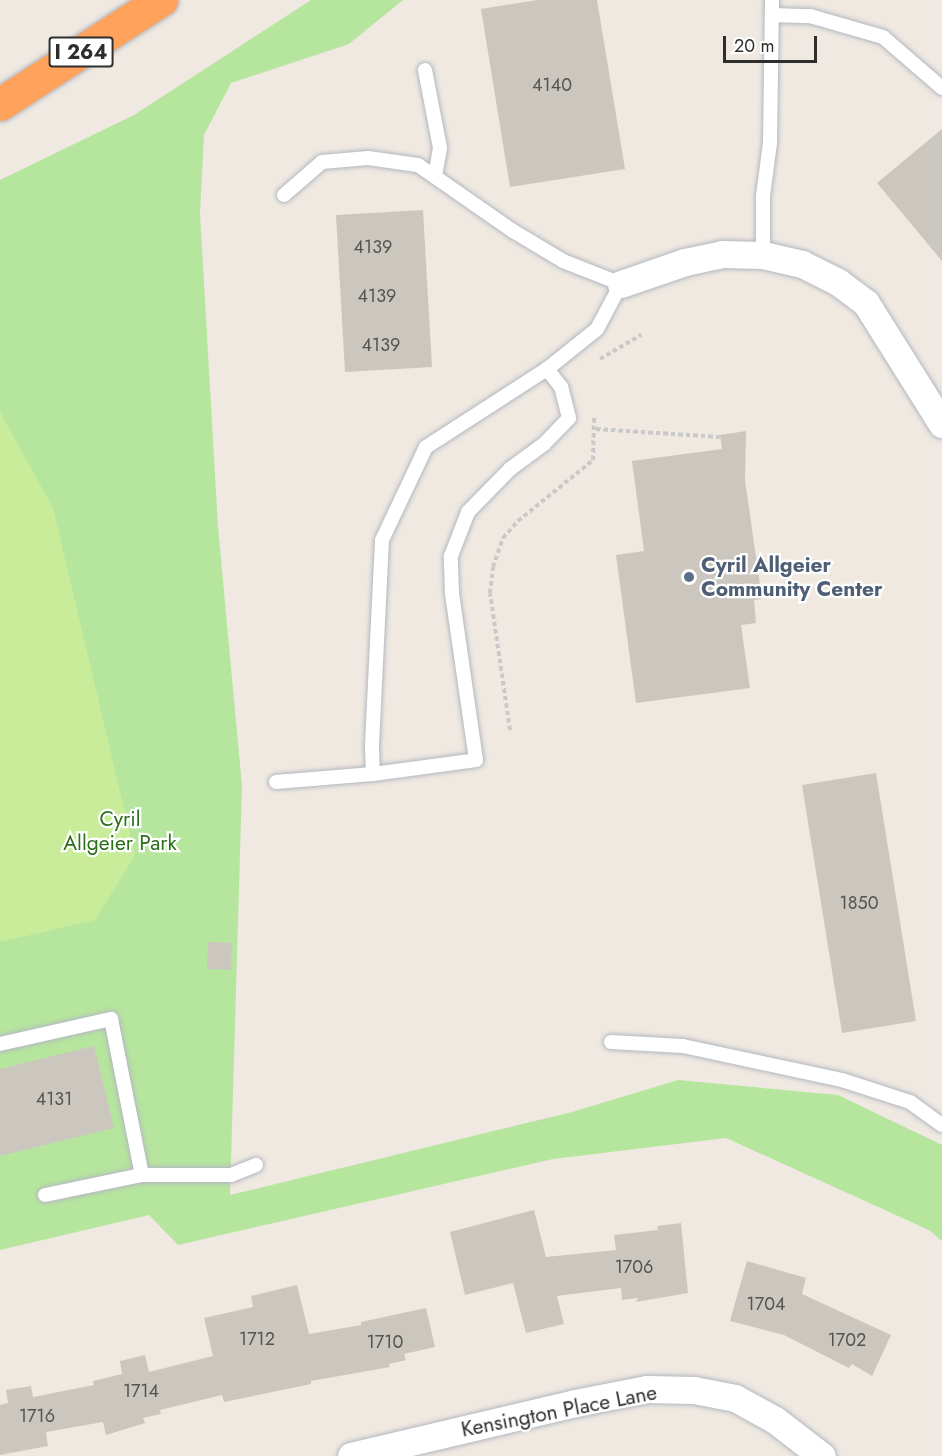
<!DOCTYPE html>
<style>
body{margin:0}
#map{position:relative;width:942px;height:1456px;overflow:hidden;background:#efe9e1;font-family:Jost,sans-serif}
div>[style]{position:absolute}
.green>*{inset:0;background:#b6e59e}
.pitch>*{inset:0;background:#c9ec9a}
.building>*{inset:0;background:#cbc7bf}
.path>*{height:4px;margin-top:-2px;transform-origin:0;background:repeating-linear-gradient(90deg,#c9c9c9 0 4.5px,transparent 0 7.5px)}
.roads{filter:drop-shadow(0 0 2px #b4b7c1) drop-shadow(0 0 2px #b4b7c1)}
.lane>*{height:14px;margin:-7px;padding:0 7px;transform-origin:7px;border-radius:7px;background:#fff}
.street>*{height:27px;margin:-13.5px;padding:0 13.5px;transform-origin:13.5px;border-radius:13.5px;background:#fff}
.highway>*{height:33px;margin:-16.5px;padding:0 16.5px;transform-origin:16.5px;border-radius:16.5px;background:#ffa35c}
.dots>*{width:16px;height:16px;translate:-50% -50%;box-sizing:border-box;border:3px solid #fff;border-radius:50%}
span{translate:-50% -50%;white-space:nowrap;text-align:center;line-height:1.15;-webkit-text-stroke:4.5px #fff;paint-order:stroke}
.number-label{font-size:18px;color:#555452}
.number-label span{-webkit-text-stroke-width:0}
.shield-label span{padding:2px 4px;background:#fff;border:2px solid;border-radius:4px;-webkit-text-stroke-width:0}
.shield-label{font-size:20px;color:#2e2e2e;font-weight:700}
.service-label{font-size:21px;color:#4e5e75;font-weight:700}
.left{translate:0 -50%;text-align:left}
.park-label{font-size:21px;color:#2c6e1b}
.street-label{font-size:21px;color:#2e2e2e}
.scale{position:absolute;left:723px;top:36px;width:94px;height:27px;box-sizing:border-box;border:3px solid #2e2e2e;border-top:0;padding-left:8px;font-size:18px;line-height:21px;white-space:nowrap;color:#2e2e2e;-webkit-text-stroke:4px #fff;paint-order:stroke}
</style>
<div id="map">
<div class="green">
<div style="clip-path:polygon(311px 0,403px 0,349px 44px,231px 83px,204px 135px,200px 213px,218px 527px,242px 786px,230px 1195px,572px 1112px,678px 1080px,838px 1095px,942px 1145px,942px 1241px,929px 1230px,726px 1138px,553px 1159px,178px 1245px,149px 1215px,0 1250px,0 180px,134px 115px)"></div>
</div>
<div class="pitch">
<div style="clip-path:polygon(0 412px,53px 508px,135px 855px,95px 920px,0 942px)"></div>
</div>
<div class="building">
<div style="clip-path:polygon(537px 0,597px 0,625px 169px,510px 187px,481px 9px)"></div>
<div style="clip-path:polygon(942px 129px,942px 261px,877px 183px)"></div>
<div style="clip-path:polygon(423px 210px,432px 367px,345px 372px,336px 215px)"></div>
<div style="clip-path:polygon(746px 431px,745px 480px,762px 599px,754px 600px,756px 623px,741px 625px,750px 688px,636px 703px,616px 555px,644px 551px,632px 461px,722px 449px,720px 435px)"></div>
<div style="clip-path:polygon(876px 773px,916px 1021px,842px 1033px,802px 785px)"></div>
<div style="clip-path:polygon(208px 942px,232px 943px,231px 970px,207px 969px)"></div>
<div style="clip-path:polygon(94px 1046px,114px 1128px,0 1156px,0 1069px)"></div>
<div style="clip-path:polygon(534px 1210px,546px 1257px,616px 1250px,614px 1235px,658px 1230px,657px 1226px,681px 1223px,688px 1293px,636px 1302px,638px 1298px,622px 1300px,621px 1288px,557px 1296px,564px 1324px,526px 1333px,513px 1283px,465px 1295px,450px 1232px)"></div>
<div style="clip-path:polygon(747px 1261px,806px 1278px,802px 1294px,891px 1335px,872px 1376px,852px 1364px,849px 1368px,784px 1335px,730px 1321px)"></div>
<div style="clip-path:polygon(297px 1285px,309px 1334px,361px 1325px,361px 1322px,426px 1308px,435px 1347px,404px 1354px,406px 1360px,389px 1364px,390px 1367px,311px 1381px,311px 1384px,224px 1402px,222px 1395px,160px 1410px,161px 1414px,143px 1418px,145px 1423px,106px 1435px,103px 1422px,46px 1432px,48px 1446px,0 1455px,0 1405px,8px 1403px,6px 1390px,31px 1386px,33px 1397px,94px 1385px,93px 1381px,122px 1374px,120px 1361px,145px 1355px,149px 1372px,213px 1356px,204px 1318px,253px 1307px,251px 1296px)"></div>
</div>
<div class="path">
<div style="left:600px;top:359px;width:48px;rotate:-30.3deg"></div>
<div style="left:596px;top:429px;width:124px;rotate:3.7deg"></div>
<div style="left:510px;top:730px;width:138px;rotate:-98.3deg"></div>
<div style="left:490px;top:593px;width:26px;rotate:-83deg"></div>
<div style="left:493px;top:567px;width:31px;rotate:-71deg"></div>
<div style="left:503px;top:538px;width:23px;rotate:-49deg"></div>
<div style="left:518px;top:521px;width:97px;rotate:-39.1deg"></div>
<div style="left:593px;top:460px;width:42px;rotate:-88.6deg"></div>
</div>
<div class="roads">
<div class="lane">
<div style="left:772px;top:15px;width:38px;rotate:2deg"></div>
<div style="left:810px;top:16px;width:76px;rotate:16deg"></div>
<div style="left:883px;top:37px;width:78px;rotate:40.8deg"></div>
<div style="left:425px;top:70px;width:79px;rotate:79.1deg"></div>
<div style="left:440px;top:148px;width:29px;rotate:100deg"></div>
<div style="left:284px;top:195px;width:50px;rotate:-41deg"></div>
<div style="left:322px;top:162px;width:46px;rotate:-5deg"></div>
<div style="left:368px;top:158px;width:50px;rotate:8deg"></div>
<div style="left:418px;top:165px;width:116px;rotate:34.8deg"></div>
<div style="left:513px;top:231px;width:58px;rotate:31deg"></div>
<div style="left:563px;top:261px;width:62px;rotate:21.6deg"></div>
<div style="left:621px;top:284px;width:51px;rotate:118.1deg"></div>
<div style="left:597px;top:329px;width:64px;rotate:141.3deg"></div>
<div style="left:547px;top:369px;width:144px;rotate:147.2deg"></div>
<div style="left:426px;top:447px;width:103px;rotate:115.3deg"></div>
<div style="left:382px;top:540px;width:208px;rotate:92.8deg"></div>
<div style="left:372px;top:748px;width:26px;rotate:88deg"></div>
<div style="left:373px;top:774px;width:104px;rotate:-7.7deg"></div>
<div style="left:476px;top:760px;width:169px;rotate:-98.2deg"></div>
<div style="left:452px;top:593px;width:37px;rotate:-92deg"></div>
<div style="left:451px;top:556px;width:47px;rotate:-68.9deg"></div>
<div style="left:468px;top:512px;width:60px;rotate:-45.7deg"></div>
<div style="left:510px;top:469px;width:42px;rotate:-36.3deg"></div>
<div style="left:544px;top:444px;width:36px;rotate:-46deg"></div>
<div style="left:569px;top:418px;width:32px;rotate:-104deg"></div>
<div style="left:561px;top:387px;width:23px;rotate:-128deg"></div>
<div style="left:763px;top:255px;width:59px;rotate:-90deg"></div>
<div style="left:763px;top:196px;width:53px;rotate:-82.5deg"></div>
<div style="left:770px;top:143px;width:143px;rotate:-89.2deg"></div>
<div style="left:276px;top:782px;width:97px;rotate:-4.7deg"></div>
<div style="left:611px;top:1042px;width:72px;rotate:3.2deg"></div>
<div style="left:683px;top:1046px;width:163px;rotate:12.1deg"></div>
<div style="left:842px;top:1080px;width:71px;rotate:17.9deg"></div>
<div style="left:910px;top:1102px;width:39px;rotate:36deg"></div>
<div style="left:0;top:1044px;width:114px;rotate:-12.7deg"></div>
<div style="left:111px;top:1019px;width:159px;rotate:78.8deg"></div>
<div style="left:45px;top:1195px;width:99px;rotate:-11.7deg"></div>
<div style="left:142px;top:1175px;width:89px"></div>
<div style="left:231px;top:1175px;width:27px;rotate:-22deg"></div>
</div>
<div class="street">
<div style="left:621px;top:284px;width:68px;rotate:-19deg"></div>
<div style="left:685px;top:262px;width:38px;rotate:-12deg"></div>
<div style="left:722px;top:254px;width:41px;rotate:1.4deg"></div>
<div style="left:763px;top:255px;width:40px;rotate:13deg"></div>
<div style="left:802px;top:264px;width:40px;rotate:26.6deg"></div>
<div style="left:838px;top:282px;width:35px;rotate:37deg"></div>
<div style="left:866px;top:303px;width:143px;rotate:57.9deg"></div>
<div style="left:351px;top:1456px;width:230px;rotate:-13.3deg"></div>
<div style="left:575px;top:1403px;width:73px;rotate:-11deg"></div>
<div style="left:647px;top:1389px;width:47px;rotate:1.2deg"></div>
<div style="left:694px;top:1390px;width:42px;rotate:11deg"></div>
<div style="left:735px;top:1398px;width:46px;rotate:28.8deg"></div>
<div style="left:775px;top:1420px;width:59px;rotate:37.5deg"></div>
</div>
<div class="highway">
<div style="left:0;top:104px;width:192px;rotate:-32.9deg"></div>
</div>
</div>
<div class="dots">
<div style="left:689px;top:577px;background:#5c6f8a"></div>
</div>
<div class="number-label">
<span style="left:552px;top:85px">4140</span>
<span style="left:373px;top:247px">4139</span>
<span style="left:377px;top:296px">4139</span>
<span style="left:381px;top:345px">4139</span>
<span style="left:859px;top:903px">1850</span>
<span style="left:54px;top:1099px">4131</span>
<span style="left:634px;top:1267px">1706</span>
<span style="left:766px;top:1304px">1704</span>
<span style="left:257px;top:1339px">1712</span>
<span style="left:847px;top:1340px">1702</span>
<span style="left:385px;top:1342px">1710</span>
<span style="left:141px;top:1391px">1714</span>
<span style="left:37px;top:1416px">1716</span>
</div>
<div class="shield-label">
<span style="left:81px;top:52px">I 264</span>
</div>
<div class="service-label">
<span class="left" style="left:701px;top:577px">Cyril Allgeier<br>Community Center</span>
</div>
<div class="park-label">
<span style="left:120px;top:831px">Cyril<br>Allgeier Park</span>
</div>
<div class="street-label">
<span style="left:559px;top:1411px;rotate:-11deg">Kensington Place Lane</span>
</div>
<div class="scale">20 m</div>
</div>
